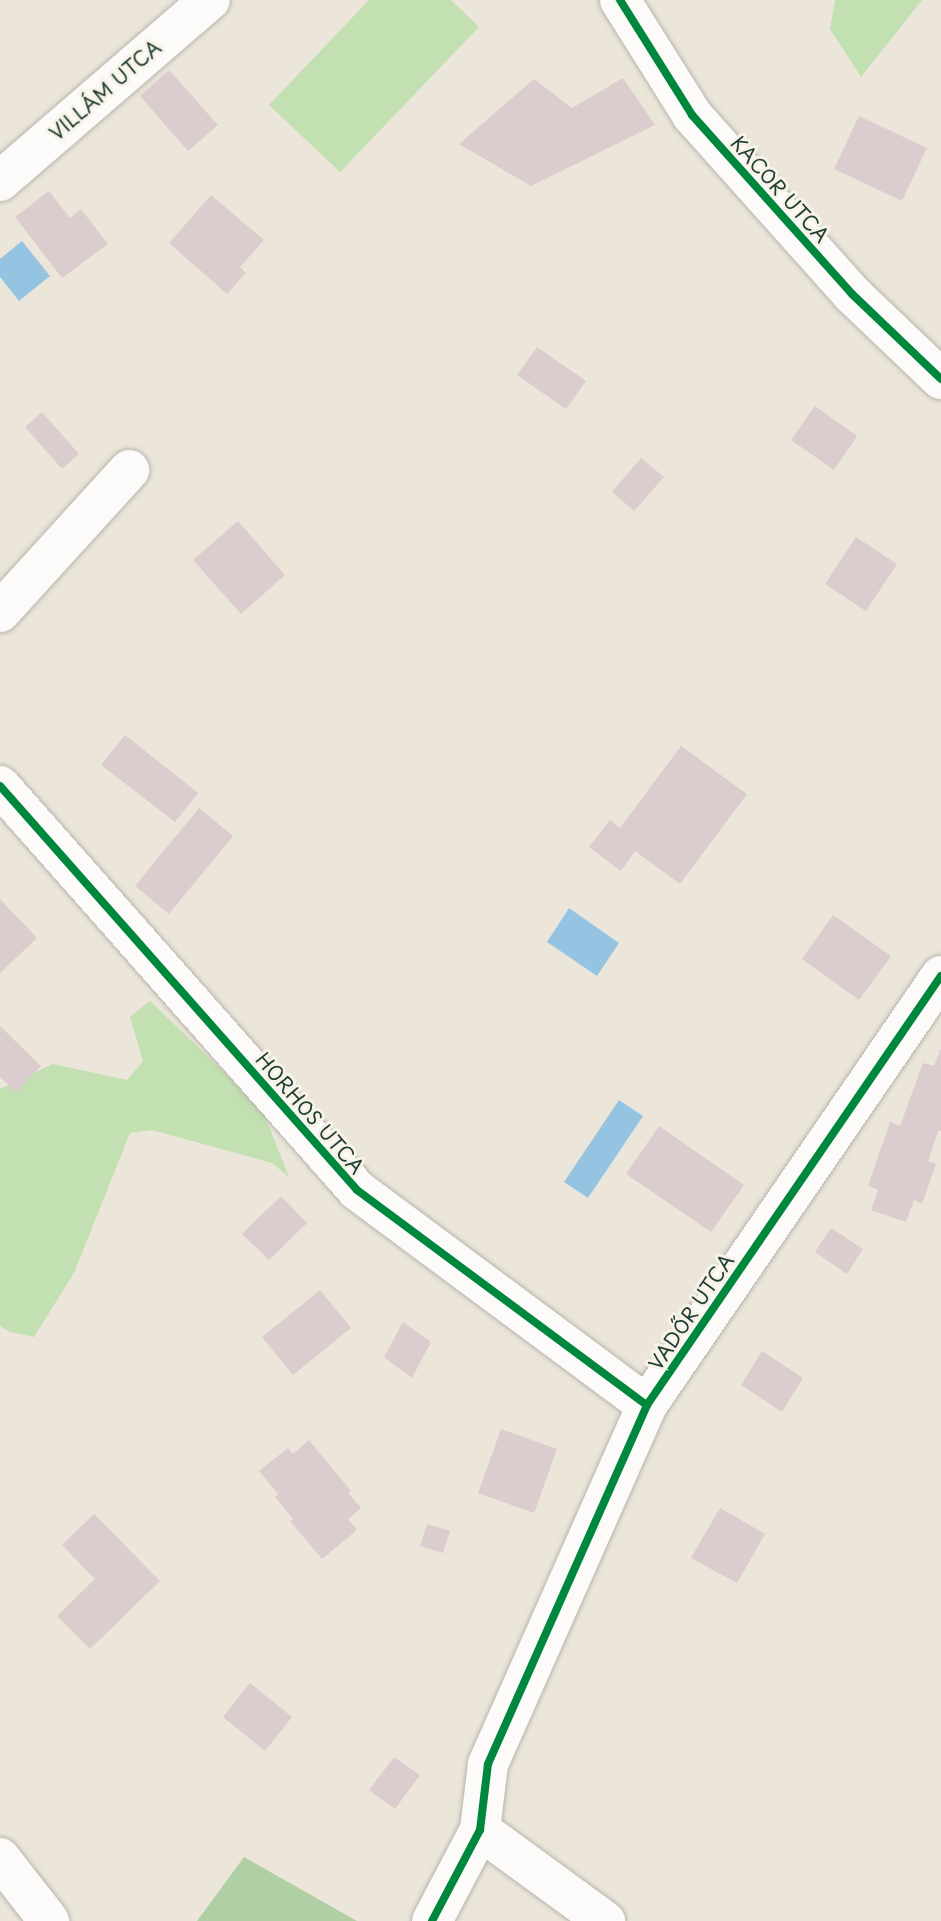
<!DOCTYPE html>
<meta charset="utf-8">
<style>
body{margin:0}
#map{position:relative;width:941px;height:1921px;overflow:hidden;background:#ece6da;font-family:"Playpen Sans",sans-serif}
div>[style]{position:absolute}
.green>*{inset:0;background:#c2e0b1}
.forest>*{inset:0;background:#b1cfa5}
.water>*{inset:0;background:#95c4e3}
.building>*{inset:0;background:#dbcccd}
.roads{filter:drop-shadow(0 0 2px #b6b5ad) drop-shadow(0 0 2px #b6b5ad)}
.street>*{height:40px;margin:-20px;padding:0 20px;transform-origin:20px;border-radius:20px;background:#fcfbf9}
.cycleway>*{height:8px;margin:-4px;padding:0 4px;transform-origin:4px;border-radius:4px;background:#00873e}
span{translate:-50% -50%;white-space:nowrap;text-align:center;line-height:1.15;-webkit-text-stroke:6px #f7f3e8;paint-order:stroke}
.street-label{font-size:20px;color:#1f3d34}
</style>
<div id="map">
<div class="green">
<div style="clip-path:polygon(369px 0,451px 0,479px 27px,340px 172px,269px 105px)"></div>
<div style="clip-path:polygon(835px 0,922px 0,861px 77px,830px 29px)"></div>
<div style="clip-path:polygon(150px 1001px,262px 1109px,289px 1177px,272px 1163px,152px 1130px,130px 1133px,74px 1273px,34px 1337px,10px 1332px,0 1326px,0 1089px,53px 1064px,127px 1080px,143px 1061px,130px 1017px)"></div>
</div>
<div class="forest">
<div style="clip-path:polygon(244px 1857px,357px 1921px,197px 1921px)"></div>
</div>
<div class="water">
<div style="clip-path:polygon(22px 241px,50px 276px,19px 301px,0 277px,0 259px)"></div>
<div style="clip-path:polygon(569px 908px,619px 943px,597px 976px,547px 942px)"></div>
<div style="clip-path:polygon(619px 1100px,643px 1116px,588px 1198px,564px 1182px)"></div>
</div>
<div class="building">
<div style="clip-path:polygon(169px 70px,218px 125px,188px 151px,140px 96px)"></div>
<div style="clip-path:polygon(623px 78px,655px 125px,531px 186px,459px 144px,534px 79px,572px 108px)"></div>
<div style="clip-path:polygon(859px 116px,927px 148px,902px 201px,834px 169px)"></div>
<div style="clip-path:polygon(49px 191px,70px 218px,81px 209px,108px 244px,62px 278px,15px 217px)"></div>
<div style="clip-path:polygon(211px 195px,264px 240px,240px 267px,246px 273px,227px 294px,169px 243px)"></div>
<div style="clip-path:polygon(537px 347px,586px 381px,566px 409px,517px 375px)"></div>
<div style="clip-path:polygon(815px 406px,857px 436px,834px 470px,791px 440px)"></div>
<div style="clip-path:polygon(42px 412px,79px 454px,62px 469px,25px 427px)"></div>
<div style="clip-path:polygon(641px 458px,664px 477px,634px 511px,612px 492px)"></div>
<div style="clip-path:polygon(238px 521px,285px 575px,241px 614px,193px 560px)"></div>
<div style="clip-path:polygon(856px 537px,897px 564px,866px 611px,825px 584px)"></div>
<div style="clip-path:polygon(125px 735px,198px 793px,175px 822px,101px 765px)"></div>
<div style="clip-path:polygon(681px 746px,747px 794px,680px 884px,635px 851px,621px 871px,589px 847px,610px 820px,620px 828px)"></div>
<div style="clip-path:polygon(199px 808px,233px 836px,169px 914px,135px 886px)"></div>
<div style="clip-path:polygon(0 899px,37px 938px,0 973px)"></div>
<div style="clip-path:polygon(833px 915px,891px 956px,859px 1000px,802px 959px)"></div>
<div style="clip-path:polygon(0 1026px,41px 1066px,16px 1092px,0 1077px)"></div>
<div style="clip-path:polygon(941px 1048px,941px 1131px,938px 1131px,928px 1161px,936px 1164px,922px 1204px,914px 1200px,906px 1222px,871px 1210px,878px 1190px,868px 1186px,890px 1122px,900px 1126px,923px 1063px,934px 1066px)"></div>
<div style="clip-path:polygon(659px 1126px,744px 1185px,711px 1232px,626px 1174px)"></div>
<div style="clip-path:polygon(281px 1196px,307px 1223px,269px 1260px,242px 1234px)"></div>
<div style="clip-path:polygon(831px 1228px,863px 1249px,847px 1274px,815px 1252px)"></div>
<div style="clip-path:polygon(320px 1290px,351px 1328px,293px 1375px,262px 1337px)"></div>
<div style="clip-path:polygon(403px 1322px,431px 1342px,412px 1378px,384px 1357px)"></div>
<div style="clip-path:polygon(762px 1351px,803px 1378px,782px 1412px,741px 1385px)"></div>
<div style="clip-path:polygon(501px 1429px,557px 1449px,534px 1513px,478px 1493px)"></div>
<div style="clip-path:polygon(309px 1440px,351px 1491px,348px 1493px,361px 1508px,348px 1519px,357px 1530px,322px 1559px,290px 1521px,293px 1519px,275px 1497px,278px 1494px,259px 1471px,288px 1448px,293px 1454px)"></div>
<div style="clip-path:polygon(720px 1508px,765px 1534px,737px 1583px,691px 1558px)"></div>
<div style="clip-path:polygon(94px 1514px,160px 1581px,90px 1649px,57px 1616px,95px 1579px,62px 1545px)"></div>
<div style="clip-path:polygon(427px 1524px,450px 1531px,443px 1553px,420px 1546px)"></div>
<div style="clip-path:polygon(250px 1683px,292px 1717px,265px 1751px,223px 1717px)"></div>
<div style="clip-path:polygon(394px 1757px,420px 1775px,395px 1809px,369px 1790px)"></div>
</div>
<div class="roads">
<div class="street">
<div style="left:620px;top:0;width:136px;rotate:57.9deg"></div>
<div style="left:692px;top:115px;width:240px;rotate:48.2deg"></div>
<div style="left:852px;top:294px;width:123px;rotate:43.7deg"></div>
<div style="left:0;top:181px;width:277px;rotate:-40.8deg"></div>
<div style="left:0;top:612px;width:192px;rotate:-47.7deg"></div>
<div style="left:0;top:786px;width:539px;rotate:48.53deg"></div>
<div style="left:357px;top:1190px;width:361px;rotate:36.6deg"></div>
<div style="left:480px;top:1830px;width:155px;rotate:36.1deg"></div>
<div style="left:0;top:1858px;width:80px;rotate:52.1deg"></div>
<div style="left:432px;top:1921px;width:103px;rotate:-62.2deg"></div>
<div style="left:480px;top:1830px;width:66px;rotate:-83.1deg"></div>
<div style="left:488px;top:1764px;width:393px;rotate:-66.1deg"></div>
<div style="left:647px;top:1405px;width:520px;rotate:-55.58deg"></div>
</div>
</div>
<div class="cycleway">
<div style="left:620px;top:0;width:136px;rotate:57.9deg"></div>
<div style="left:692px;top:115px;width:240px;rotate:48.2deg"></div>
<div style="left:852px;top:294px;width:123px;rotate:43.7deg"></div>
<div style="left:0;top:786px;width:539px;rotate:48.53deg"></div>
<div style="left:357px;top:1190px;width:361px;rotate:36.6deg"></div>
<div style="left:432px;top:1921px;width:103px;rotate:-62.2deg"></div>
<div style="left:480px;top:1830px;width:66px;rotate:-83.1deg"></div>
<div style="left:488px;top:1764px;width:393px;rotate:-66.1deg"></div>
<div style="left:647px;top:1405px;width:520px;rotate:-55.58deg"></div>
</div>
<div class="street-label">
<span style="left:105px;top:90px;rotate:-41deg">VILLÁM UTCA</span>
<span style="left:780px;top:189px;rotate:48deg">KACOR UTCA</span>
<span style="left:310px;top:1113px;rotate:49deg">HORHOS UTCA</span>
<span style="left:691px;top:1312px;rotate:-56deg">VADŐR UTCA</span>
</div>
</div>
